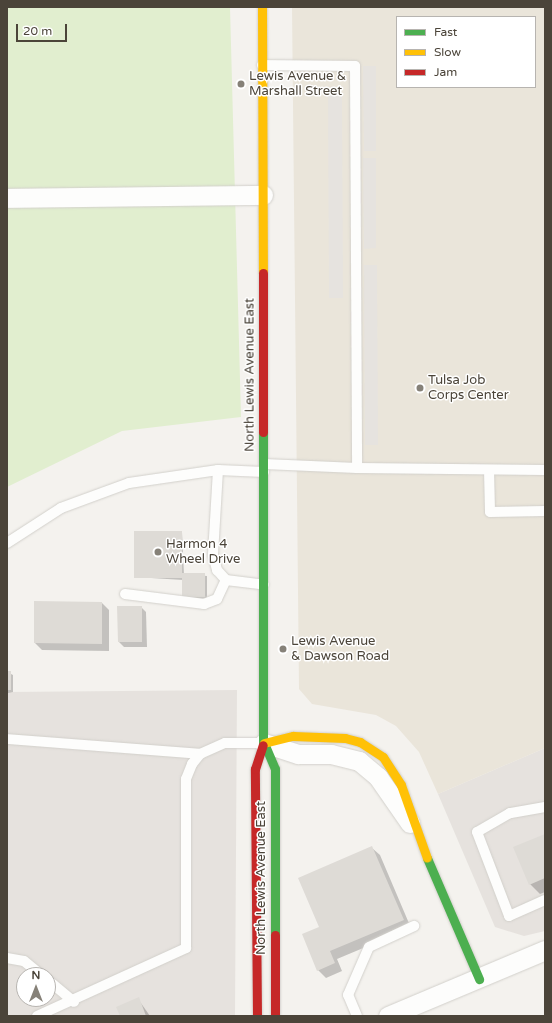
<!DOCTYPE html>
<style>
body{margin:0}
#map{position:relative;width:552px;height:1023px;overflow:hidden;background:#f4f2ee;font-family:"Varela Round",sans-serif}
div>[style]{position:absolute}
.industrial>*{inset:0;background:#e6e2de}
.education>*{inset:0;background:#eae5da}
.green>*{inset:0;background:#e1eecf}
.parking>*{inset:0;background:#e6e3df}
.shadow>*{inset:0;background:#0003}
.building>*{inset:0;background:#dedbd6}
.roads{filter:drop-shadow(0 0 1px #d2d0cb) drop-shadow(0 0 1px #d2d0cb)}
.lane>*{height:10px;margin:-5px;padding:0 5px;transform-origin:5px;border-radius:5px;background:#fdfdfc}
.street>*{height:19px;margin:-9.5px;padding:0 9.5px;transform-origin:9.5px;border-radius:9.5px;background:#fdfdfc}
.fast>*{height:9px;margin:-4.5px;padding:0 4.5px;transform-origin:4.5px;border-radius:4.5px;background:#4caf50}
.slow>*{height:9px;margin:-4.5px;padding:0 4.5px;transform-origin:4.5px;border-radius:4.5px;background:#ffc107}
.jam>*{height:9px;margin:-4.5px;padding:0 4.5px;transform-origin:4.5px;border-radius:4.5px;background:#c62828}
.dots>*{width:11px;height:11px;translate:-50% -50%;box-sizing:border-box;border:2px solid #fff;border-radius:50%}
span{translate:-50% -50%;white-space:nowrap;text-align:center;line-height:1.15;-webkit-text-stroke:3px #fff;paint-order:stroke}
.poi-label{font-size:13px;color:#4b4439}
.left{translate:0 -50%;text-align:left}
.street-label{font-size:13px;color:#4b4439}
.frame{position:absolute;inset:0;border:8px solid #4b4439;pointer-events:none}
.legend{position:absolute;left:396px;top:16px;width:140px;height:72px;box-sizing:border-box;background:#fff;border:1px solid #b7b4b0;margin:0;padding:5px 7px;list-style:none;font-size:12px;color:#4b4439}
.legend li{display:flex;align-items:center;gap:8px;height:20px}
.legend b{width:20px;border:1px solid #b7b4b0}
.north{position:absolute;left:16px;top:967px;width:40px;height:40px;box-sizing:border-box;background:#fff;border:1px solid #b7b4b0;border-radius:50%;rotate:0deg;font-size:11px;font-weight:700;line-height:16px;text-align:center;color:#4b4439}
.north::after{content:'';display:block;margin:auto;width:14px;height:18px;background:#868178;clip-path:polygon(50% 0,100% 100%,50% 72%,0 100%)}
.scale{position:absolute;left:16px;top:24px;width:51px;height:18px;box-sizing:border-box;border:2px solid #4b4439;border-top:0;padding-left:5px;font-size:12px;line-height:14px;white-space:nowrap;color:#4b4439;-webkit-text-stroke:3px #fff;paint-order:stroke}
</style>
<div id="map">
<div class="industrial">
<div style="clip-path:polygon(evenodd,237px 690px,235px 1016px,7px 1016px,7px 692px,237px 690px,24px 975px,48px 975px,48px 999px,24px 999px,24px 975px)"></div>
<div style="clip-path:polygon(545px 748px,545px 931px,524px 936px,495px 927px,438px 794px)"></div>
</div>
<div class="education">
<div style="clip-path:polygon(evenodd,292px 7px,545px 7px,545px 748px,438px 794px,419px 752px,396px 726px,376px 715px,312px 704px,299px 689px,292px 7px,397px 17px,535px 17px,535px 87px,397px 87px,397px 17px)"></div>
</div>
<div class="green">
<div style="clip-path:polygon(7px 7px,230px 7px,241px 417px,122px 431px,7px 487px)"></div>
</div>
<div class="parking">
<div style="clip-path:polygon(363px 66px,376px 66px,376px 151px,364px 151px)"></div>
<div style="clip-path:polygon(328px 95px,342px 95px,343px 298px,329px 298px)"></div>
<div style="clip-path:polygon(363px 158px,376px 158px,376px 248px,364px 249px)"></div>
<div style="clip-path:polygon(364px 265px,377px 265px,378px 445px,365px 445px)"></div>
</div>
<div class="shadow">
<div style="clip-path:polygon(182px 532px,184px 574px,207px 576px,207px 599px,185px 599px,183px 580px,135px 577px)"></div>
<div style="clip-path:polygon(102px 603px,109px 610px,109px 651px,42px 650px,35px 643px)"></div>
<div style="clip-path:polygon(141px 607px,146px 612px,147px 647px,124px 647px,119px 642px)"></div>
<div style="clip-path:polygon(7px 672px,13px 675px,13px 692px,7px 693px)"></div>
<div style="clip-path:polygon(545px 835px,545px 892px,540px 894px,530px 884px)"></div>
<div style="clip-path:polygon(372px 848px,380px 855px,411px 928px,337px 959px,342px 971px,326px 978px,318px 970px,320px 928px)"></div>
<div style="clip-path:polygon(138px 999px,150px 1016px,121px 1016px)"></div>
</div>
<div class="building">
<div style="clip-path:polygon(134px 531px,182px 531px,182px 573px,205px 573px,205px 597px,182px 597px,182px 578px,134px 578px)"></div>
<div style="clip-path:polygon(34px 601px,102px 602px,102px 644px,34px 643px)"></div>
<div style="clip-path:polygon(117px 606px,142px 606px,142px 642px,118px 642px)"></div>
<div style="clip-path:polygon(7px 671px,11px 671px,11px 690px,7px 690px)"></div>
<div style="clip-path:polygon(545px 834px,545px 878px,529px 885px,513px 847px)"></div>
<div style="clip-path:polygon(372px 846px,404px 920px,330px 951px,335px 963px,317px 971px,302px 934px,319px 927px,298px 878px)"></div>
<div style="clip-path:polygon(139px 997px,146px 1016px,120px 1016px,116px 1007px)"></div>
</div>
<div class="roads">
<div class="lane">
<div style="left:262px;top:65px;width:93px;rotate:0.6deg"></div>
<div style="left:355px;top:66px;width:402px;rotate:89.7deg"></div>
<div style="left:357px;top:468px;width:93px;rotate:-177.5deg"></div>
<div style="left:357px;top:468px;width:188px;rotate:0.6deg"></div>
<div style="left:218px;top:470px;width:85px;rotate:93.4deg"></div>
<div style="left:213px;top:555px;width:16px;rotate:75deg"></div>
<div style="left:217px;top:570px;width:13px;rotate:48deg"></div>
<div style="left:226px;top:580px;width:38px;rotate:7deg"></div>
<div style="left:489px;top:470px;width:42px;rotate:88.6deg"></div>
<div style="left:490px;top:512px;width:55px;rotate:-1deg"></div>
<div style="left:7px;top:543px;width:64px;rotate:-32.9deg"></div>
<div style="left:61px;top:508px;width:72px;rotate:-20.2deg"></div>
<div style="left:129px;top:483px;width:90px;rotate:-8.3deg"></div>
<div style="left:218px;top:470px;width:46px;rotate:2.5deg"></div>
<div style="left:125px;top:594px;width:80px;rotate:7.2deg"></div>
<div style="left:204px;top:604px;width:14px;rotate:-21deg"></div>
<div style="left:217px;top:599px;width:21px;rotate:-65deg"></div>
<div style="left:7px;top:739px;width:194px;rotate:4.4deg"></div>
<div style="left:545px;top:807px;width:36px;rotate:170deg"></div>
<div style="left:510px;top:813px;width:38px;rotate:150deg"></div>
<div style="left:477px;top:832px;width:90px;rotate:69.1deg"></div>
<div style="left:509px;top:916px;width:39px;rotate:-24deg"></div>
<div style="left:7px;top:958px;width:17px;rotate:10deg"></div>
<div style="left:24px;top:961px;width:22px;rotate:39deg"></div>
<div style="left:48px;top:980px;width:34px;rotate:40deg"></div>
<div style="left:37px;top:1016px;width:164px;rotate:-24.5deg"></div>
<div style="left:186px;top:948px;width:169px;rotate:-90deg"></div>
<div style="left:186px;top:779px;width:16px;rotate:-68deg"></div>
<div style="left:192px;top:764px;width:13px;rotate:-51deg"></div>
<div style="left:200px;top:754px;width:27px;rotate:-24deg"></div>
<div style="left:225px;top:743px;width:39px"></div>
<div style="left:357px;top:1016px;width:23px;rotate:-113deg"></div>
<div style="left:348px;top:995px;width:52px;rotate:-66.4deg"></div>
<div style="left:369px;top:947px;width:50px;rotate:-25deg"></div>
</div>
<div class="street">
<div style="left:7px;top:198px;width:256px;rotate:-0.7deg"></div>
<div style="left:264px;top:743px;width:36px;rotate:18deg"></div>
<div style="left:298px;top:754px;width:33px"></div>
<div style="left:331px;top:754px;width:29px;rotate:14deg"></div>
<div style="left:359px;top:761px;width:25px;rotate:40deg"></div>
<div style="left:378px;top:777px;width:56px;rotate:55.2deg"></div>
<div style="left:388px;top:1016px;width:170px;rotate:-22.8deg"></div>
</div>
<div class="fast">
<div style="left:263px;top:432px;width:313px;rotate:90deg"></div>
<div style="left:264px;top:743px;width:28px;rotate:67deg"></div>
<div style="left:275px;top:769px;width:166px;rotate:90deg"></div>
<div style="left:427px;top:858px;width:132px;rotate:66.7deg"></div>
</div>
<div class="slow">
<div style="left:262px;top:7px;width:266px;rotate:89.8deg"></div>
<div style="left:264px;top:743px;width:30px;rotate:-14deg"></div>
<div style="left:293px;top:736px;width:52px;rotate:2.2deg"></div>
<div style="left:345px;top:738px;width:16px;rotate:15deg"></div>
<div style="left:360px;top:742px;width:27px;rotate:33deg"></div>
<div style="left:383px;top:757px;width:33px;rotate:57deg"></div>
<div style="left:401px;top:785px;width:77px;rotate:70.4deg"></div>
</div>
<div class="jam">
<div style="left:263px;top:273px;width:159px;rotate:90deg"></div>
<div style="left:275px;top:935px;width:81px;rotate:90deg"></div>
<div style="left:257px;top:1016px;width:247px;rotate:-90.5deg"></div>
<div style="left:255px;top:769px;width:25px;rotate:-72deg"></div>
</div>
</div>
<div class="dots">
<div style="left:241px;top:84px;background:#868178"></div>
<div style="left:420px;top:388px;background:#868178"></div>
<div style="left:158px;top:552px;background:#868178"></div>
<div style="left:283px;top:649px;background:#868178"></div>
</div>
<div class="poi-label">
<span class="left" style="left:249px;top:84px">Lewis Avenue &amp;<br>Marshall Street</span>
<span class="left" style="left:428px;top:388px">Tulsa Job<br>Corps Center</span>
<span class="left" style="left:166px;top:552px">Harmon 4<br>Wheel Drive</span>
<span class="left" style="left:291px;top:649px">Lewis Avenue<br>&amp; Dawson Road</span>
</div>
<div class="street-label">
<span style="left:250px;top:375px;rotate:-90deg">North Lewis Avenue East</span>
<span style="left:261px;top:878px;rotate:-90deg">North Lewis Avenue East</span>
</div>
<div class="frame"></div>
<ul class="legend">
<li><b style="height:5px;background:#4caf50"></b>Fast</li>
<li><b style="height:5px;background:#ffc107"></b>Slow</li>
<li><b style="height:5px;background:#c62828"></b>Jam</li>
</ul>
<div class="north">N</div>
<div class="scale">20 m</div>
</div>
